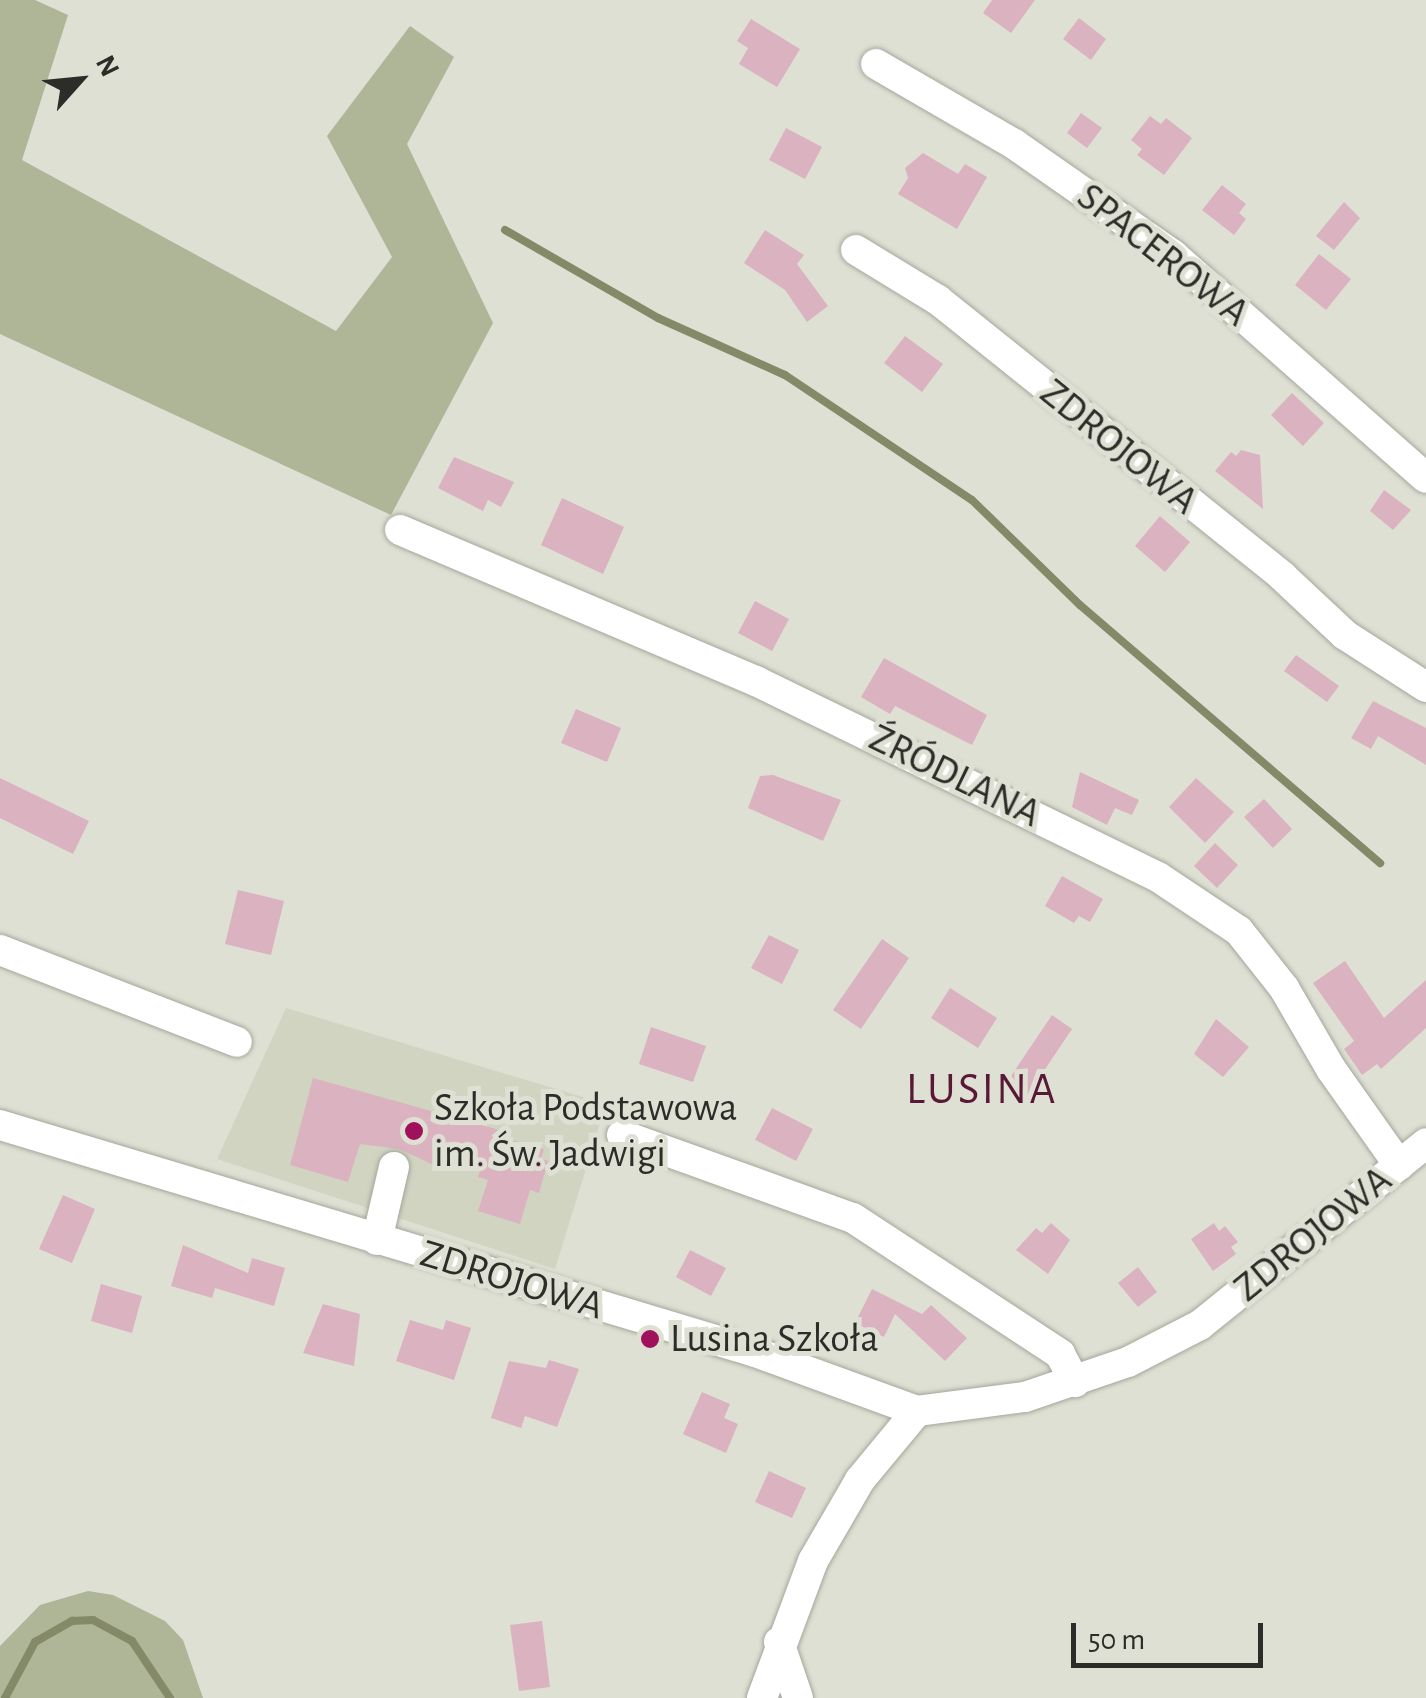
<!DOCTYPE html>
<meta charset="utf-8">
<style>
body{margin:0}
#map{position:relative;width:1426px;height:1698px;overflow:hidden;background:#dee0d4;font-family:"Alegreya Sans",sans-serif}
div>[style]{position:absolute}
.built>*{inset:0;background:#d0d4c1}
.green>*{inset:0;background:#afb597}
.stream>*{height:8px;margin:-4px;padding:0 4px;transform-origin:4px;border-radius:4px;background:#848a67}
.building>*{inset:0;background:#dbb2c0}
.roads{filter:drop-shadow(0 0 2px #a4a79b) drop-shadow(0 0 2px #a4a79b)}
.minor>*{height:30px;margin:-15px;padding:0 15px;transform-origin:15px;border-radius:15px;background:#fff}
.dots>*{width:28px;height:28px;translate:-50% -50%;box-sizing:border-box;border:5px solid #dee0d4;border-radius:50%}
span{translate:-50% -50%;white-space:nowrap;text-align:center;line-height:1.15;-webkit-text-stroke:10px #dee0d4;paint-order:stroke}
.street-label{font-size:40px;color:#2c2d28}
.poi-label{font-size:40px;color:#2c2d28}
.left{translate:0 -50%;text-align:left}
.quarter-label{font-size:45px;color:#591835;letter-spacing:2.5px}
.north{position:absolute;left:30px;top:30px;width:100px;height:100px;-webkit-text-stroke:8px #dee0d4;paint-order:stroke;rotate:63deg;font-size:28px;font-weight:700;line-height:40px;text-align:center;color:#2c2d28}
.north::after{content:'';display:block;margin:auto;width:35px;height:45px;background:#2c2d28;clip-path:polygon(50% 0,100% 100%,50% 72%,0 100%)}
.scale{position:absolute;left:1071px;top:1623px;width:192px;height:45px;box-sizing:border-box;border:5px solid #2c2d28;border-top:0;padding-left:12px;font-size:30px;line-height:35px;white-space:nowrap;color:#2c2d28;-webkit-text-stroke:8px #dee0d4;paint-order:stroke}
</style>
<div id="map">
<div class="built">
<div style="clip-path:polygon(286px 1008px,606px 1104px,555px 1269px,217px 1159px)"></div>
</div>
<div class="green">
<div style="clip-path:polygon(0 0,35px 0,68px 15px,22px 160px,336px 331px,392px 257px,327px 136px,410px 26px,454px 57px,407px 144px,493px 323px,391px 515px,0 334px)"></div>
<div style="clip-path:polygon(88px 1591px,113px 1595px,165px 1621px,183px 1640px,203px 1698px,0 1698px,0 1646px,40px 1605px)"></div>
</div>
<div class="stream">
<div style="left:505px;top:230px;width:177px;rotate:29.9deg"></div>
<div style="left:658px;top:318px;width:139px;rotate:24.2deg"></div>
<div style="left:785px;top:375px;width:225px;rotate:33.8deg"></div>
<div style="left:972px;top:500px;width:151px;rotate:44.2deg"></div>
<div style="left:1080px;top:605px;width:396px;rotate:40.7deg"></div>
<div style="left:5px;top:1698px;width:64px;rotate:-61.8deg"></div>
<div style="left:35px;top:1642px;width:43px;rotate:-29.6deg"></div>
<div style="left:72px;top:1621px;width:21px;rotate:-3deg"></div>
<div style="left:93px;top:1620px;width:44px;rotate:28.3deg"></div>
<div style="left:132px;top:1641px;width:69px;rotate:56.3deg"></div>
</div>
<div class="building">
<div style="clip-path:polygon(992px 0,1035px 0,1011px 33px,983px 13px)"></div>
<div style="clip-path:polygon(1079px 18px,1106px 39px,1091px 60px,1063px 39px)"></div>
<div style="clip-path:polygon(751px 19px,800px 49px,777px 87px,739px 64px,748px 48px,737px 41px)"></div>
<div style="clip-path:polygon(1081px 113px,1102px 128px,1087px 148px,1067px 133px)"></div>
<div style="clip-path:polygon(1150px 116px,1161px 124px,1166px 118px,1192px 138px,1164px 175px,1137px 155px,1142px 149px,1131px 140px)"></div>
<div style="clip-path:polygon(786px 128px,822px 147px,805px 179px,769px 160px)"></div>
<div style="clip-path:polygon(923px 153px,958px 174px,965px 164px,987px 177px,957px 229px,898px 194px,908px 178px,905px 168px)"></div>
<div style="clip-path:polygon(1222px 185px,1246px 204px,1239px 213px,1246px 219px,1234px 235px,1202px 210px)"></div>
<div style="clip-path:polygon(1344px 202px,1360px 218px,1334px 250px,1316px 236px)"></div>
<div style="clip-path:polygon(765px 230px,804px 255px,797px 264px,828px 306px,807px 322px,785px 290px,744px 263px)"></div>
<div style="clip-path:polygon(1319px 254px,1351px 279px,1326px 310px,1295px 285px)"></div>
<div style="clip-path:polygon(905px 336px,943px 364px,922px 392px,884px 363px)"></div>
<div style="clip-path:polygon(1292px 393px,1324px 423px,1303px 446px,1271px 415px)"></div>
<div style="clip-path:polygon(1241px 450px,1260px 455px,1263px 509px,1215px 471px,1231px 452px,1236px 456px)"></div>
<div style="clip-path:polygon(454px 457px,514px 482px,501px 507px,488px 500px,483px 511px,438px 488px)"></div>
<div style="clip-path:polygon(1384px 490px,1411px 510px,1393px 530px,1370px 511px)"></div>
<div style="clip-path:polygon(562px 498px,624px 527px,603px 574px,541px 545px)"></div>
<div style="clip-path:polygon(1160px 516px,1190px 542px,1165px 572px,1135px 546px)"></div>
<div style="clip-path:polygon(755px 601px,789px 619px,772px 651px,738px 633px)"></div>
<div style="clip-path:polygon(1296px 655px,1339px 686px,1327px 702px,1284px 671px)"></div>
<div style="clip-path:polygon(884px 658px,987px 715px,972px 745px,895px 706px,890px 714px,861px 697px)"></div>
<div style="clip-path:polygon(1373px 701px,1426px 728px,1426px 765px,1378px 736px,1371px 749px,1351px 738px)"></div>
<div style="clip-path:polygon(576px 709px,621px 728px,607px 762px,561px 743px)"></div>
<div style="clip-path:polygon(1080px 772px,1139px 800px,1132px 815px,1115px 808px,1107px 825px,1072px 807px)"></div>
<div style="clip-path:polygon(773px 775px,841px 800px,823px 841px,748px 808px,760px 776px)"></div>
<div style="clip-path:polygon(0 778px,89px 821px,73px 854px,0 818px)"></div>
<div style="clip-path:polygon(1196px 778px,1234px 812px,1205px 843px,1169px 807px)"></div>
<div style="clip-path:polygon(1264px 799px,1292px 829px,1273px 848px,1244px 817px)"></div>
<div style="clip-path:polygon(1215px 843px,1238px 865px,1217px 888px,1194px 866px)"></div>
<div style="clip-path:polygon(1062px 876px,1103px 899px,1090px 922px,1079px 916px,1074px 923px,1045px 906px)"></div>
<div style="clip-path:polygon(238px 890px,284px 901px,271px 955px,225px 944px)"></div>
<div style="clip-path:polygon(769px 935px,799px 950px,782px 984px,751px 968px)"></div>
<div style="clip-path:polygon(882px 939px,909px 958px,861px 1029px,833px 1010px)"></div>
<div style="clip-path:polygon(1345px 961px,1384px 1018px,1426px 980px,1426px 1028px,1381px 1069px,1377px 1064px,1362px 1075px,1344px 1049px,1354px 1041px,1313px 983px)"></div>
<div style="clip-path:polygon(950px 988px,997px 1018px,978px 1048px,931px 1018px)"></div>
<div style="clip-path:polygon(1052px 1015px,1072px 1029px,1025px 1099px,1005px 1085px)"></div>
<div style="clip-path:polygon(1216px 1019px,1249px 1047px,1223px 1077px,1194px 1054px)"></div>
<div style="clip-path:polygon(651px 1027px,706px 1046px,693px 1082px,639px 1064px)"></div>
<div style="clip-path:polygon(313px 1078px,510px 1133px,508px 1139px,544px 1149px,541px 1158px,548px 1161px,539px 1193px,530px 1190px,520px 1224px,478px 1211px,488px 1180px,478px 1177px,481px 1168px,439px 1152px,436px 1166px,399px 1149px,360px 1144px,348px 1182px,290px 1165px)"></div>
<div style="clip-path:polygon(772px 1108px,813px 1129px,796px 1161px,755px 1140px)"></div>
<div style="clip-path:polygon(63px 1195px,95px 1209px,72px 1263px,39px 1249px)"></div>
<div style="clip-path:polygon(1051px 1223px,1070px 1240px,1048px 1274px,1016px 1250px,1036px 1228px,1042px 1233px)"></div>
<div style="clip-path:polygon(1214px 1223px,1219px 1231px,1225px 1226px,1238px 1242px,1231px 1247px,1236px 1254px,1213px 1271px,1191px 1239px)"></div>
<div style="clip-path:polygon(183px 1245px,248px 1273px,252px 1258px,285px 1268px,274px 1306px,215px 1288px,212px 1298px,171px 1286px)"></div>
<div style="clip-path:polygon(690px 1250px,726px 1268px,711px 1296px,676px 1277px)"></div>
<div style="clip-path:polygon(1138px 1267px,1157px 1292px,1138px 1307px,1118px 1283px)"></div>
<div style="clip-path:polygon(101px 1284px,142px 1296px,132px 1333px,91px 1321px)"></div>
<div style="clip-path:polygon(872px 1289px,922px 1314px,931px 1305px,967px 1338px,945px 1361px,895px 1314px,884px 1337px,855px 1323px)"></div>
<div style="clip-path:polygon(323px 1304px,360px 1314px,354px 1366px,303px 1353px)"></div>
<div style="clip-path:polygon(410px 1320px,443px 1330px,446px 1320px,471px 1328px,454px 1380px,396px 1361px)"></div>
<div style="clip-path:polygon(549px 1360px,579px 1369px,557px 1427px,525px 1416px,521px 1428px,491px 1418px,509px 1361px,546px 1368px)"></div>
<div style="clip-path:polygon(702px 1392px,730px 1404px,724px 1418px,738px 1424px,726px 1453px,683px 1434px)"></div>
<div style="clip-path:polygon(769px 1471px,806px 1488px,792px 1518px,755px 1502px)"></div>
<div style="clip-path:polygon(542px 1621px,550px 1687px,519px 1691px,510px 1625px)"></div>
</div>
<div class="roads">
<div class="minor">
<div style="left:876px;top:64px;width:160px;rotate:30.1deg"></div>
<div style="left:1014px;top:144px;width:194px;rotate:34.9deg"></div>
<div style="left:1173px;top:255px;width:337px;rotate:41.4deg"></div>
<div style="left:856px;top:250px;width:96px;rotate:31.4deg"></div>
<div style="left:938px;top:300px;width:441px;rotate:38.7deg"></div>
<div style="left:1282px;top:576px;width:86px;rotate:43.1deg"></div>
<div style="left:1345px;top:635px;width:96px;rotate:32.7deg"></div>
<div style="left:400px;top:530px;width:387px;rotate:23deg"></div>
<div style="left:756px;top:681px;width:447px;rotate:26deg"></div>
<div style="left:1158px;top:877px;width:97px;rotate:33.7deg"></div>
<div style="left:1239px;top:931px;width:73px;rotate:51.7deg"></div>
<div style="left:1284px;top:988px;width:94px;rotate:59.9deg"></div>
<div style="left:1331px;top:1069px;width:118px;rotate:54.7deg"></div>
<div style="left:0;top:950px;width:254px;rotate:21.2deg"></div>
<div style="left:0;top:1125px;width:788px;rotate:16.73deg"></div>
<div style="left:755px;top:1352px;width:172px;rotate:20deg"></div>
<div style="left:917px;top:1411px;width:109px;rotate:-7.4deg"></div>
<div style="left:1025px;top:1397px;width:109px;rotate:-18.8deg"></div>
<div style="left:1128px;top:1362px;width:81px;rotate:-27.2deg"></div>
<div style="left:1200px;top:1325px;width:290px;rotate:-38.8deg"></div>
<div style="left:622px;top:1135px;width:245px;rotate:19.8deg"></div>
<div style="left:853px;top:1218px;width:248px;rotate:33.3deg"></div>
<div style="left:1060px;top:1354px;width:32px;rotate:62deg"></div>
<div style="left:377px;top:1240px;width:75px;rotate:-76.9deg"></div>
<div style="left:779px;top:1642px;width:59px;rotate:71.3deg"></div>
<div style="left:762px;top:1698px;width:146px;rotate:-69.6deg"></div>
<div style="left:813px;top:1561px;width:94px;rotate:-59.9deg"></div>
<div style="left:860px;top:1480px;width:89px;rotate:-50.4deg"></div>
</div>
</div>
<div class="dots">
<div style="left:414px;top:1131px;background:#9f115c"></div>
<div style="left:650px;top:1339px;background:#9f115c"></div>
</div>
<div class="street-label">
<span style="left:1163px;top:255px;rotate:38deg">SPACEROWA</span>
<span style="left:1119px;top:447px;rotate:39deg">ZDROJOWA</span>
<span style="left:955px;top:776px;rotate:26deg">ŹRÓDLANA</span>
<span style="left:1313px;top:1234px;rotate:-39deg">ZDROJOWA</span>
<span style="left:512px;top:1280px;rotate:17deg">ZDROJOWA</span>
</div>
<div class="poi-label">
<span class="left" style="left:434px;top:1131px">Szkoła Podstawowa<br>im. Św. Jadwigi</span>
<span class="left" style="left:670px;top:1339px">Lusina Szkoła</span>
</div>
<div class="quarter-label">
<span style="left:982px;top:1090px">LUSINA</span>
</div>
<div class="north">N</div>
<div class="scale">50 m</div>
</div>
